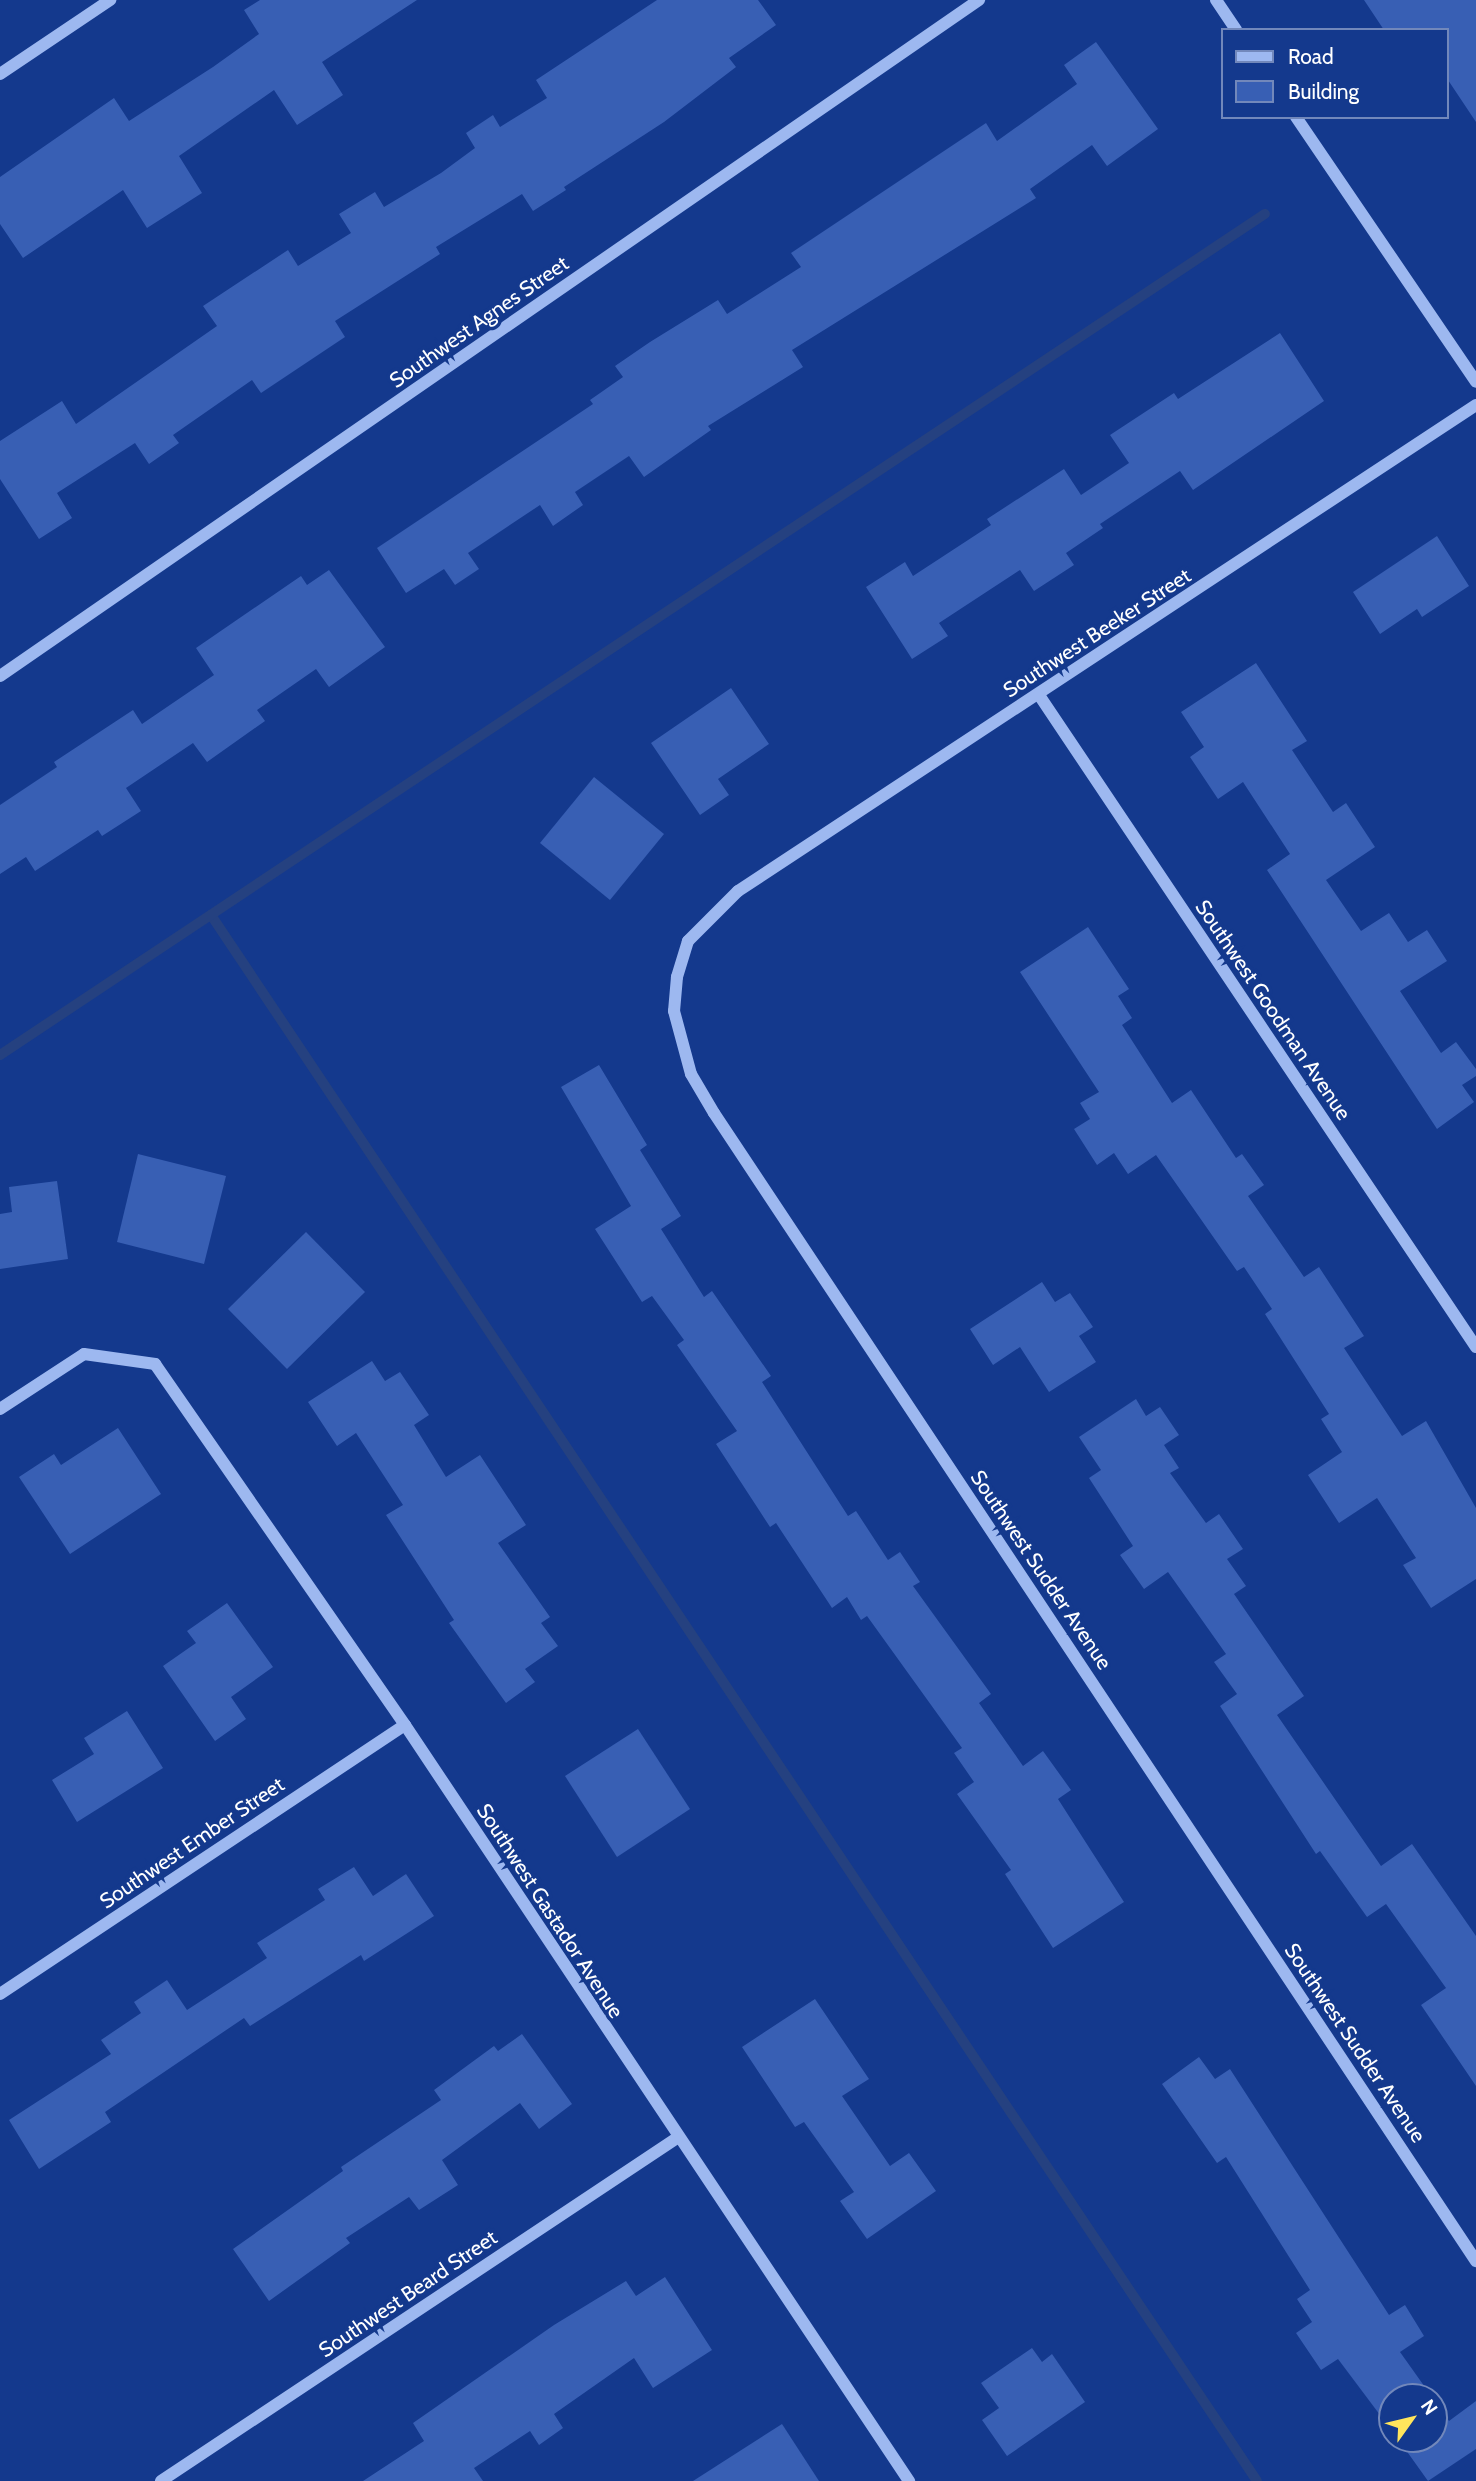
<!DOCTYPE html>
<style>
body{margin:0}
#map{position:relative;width:1476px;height:2481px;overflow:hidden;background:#14398d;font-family:Cabin,sans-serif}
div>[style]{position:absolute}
.stream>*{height:10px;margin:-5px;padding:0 5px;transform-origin:5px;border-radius:5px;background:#254180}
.building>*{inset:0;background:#385fb4}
.minor>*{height:12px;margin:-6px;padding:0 6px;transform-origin:6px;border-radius:6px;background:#9db8f0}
span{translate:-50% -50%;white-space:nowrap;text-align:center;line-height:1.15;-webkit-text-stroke:7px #14398d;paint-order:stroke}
.street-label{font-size:21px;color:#fff}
.legend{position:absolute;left:1221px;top:28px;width:228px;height:91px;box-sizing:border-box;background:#14398d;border:2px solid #7288bb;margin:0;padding:9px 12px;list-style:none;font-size:21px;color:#fff}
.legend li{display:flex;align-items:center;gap:14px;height:35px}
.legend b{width:35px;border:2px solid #7288bb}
.north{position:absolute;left:1378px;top:2383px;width:70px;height:70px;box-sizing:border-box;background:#14398d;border:2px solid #7288bb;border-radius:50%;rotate:56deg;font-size:19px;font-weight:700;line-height:28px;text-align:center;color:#fff}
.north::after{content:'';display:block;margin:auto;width:24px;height:32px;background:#ffe55c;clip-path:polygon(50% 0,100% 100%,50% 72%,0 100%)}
</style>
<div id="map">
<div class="stream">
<div style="left:211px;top:915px;width:1883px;rotate:56.26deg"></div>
<div style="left:0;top:1055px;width:1519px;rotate:-33.62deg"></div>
</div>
<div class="building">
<div style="clip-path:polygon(260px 0,417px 0,322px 62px,343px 95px,297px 125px,274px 90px,179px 156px,202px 193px,147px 228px,123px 190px,23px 258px,0 224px,0 177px,114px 98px,129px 121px,213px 67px,259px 34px,244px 10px)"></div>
<div style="clip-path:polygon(657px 0,758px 0,776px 25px,729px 58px,736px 67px,664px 122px,564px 187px,566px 190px,533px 211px,522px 194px,436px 247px,440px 254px,335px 321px,345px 337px,261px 393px,252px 380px,173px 435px,179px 443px,149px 464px,135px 443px,57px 493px,72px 518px,39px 539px,0 479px,0 441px,62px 401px,76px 424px,217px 326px,203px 306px,288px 250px,298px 266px,351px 233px,339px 214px,375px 192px,384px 207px,441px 173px,475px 148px,466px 133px,493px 115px,500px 127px,547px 98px,536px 80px)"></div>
<div style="clip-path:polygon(1364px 0,1476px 0,1476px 122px,1446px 77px,1446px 30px,1384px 30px)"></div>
<div style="clip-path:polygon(1096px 42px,1158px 129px,1107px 166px,1092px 145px,1030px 189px,1036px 198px,792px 350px,803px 367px,708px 426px,711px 430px,644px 477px,629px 456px,575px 492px,583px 505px,553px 526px,540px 505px,468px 553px,479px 569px,455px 585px,444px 569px,406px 593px,377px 548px,593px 404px,590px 400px,623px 377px,615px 366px,650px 342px,718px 300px,727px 314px,801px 267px,791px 253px,986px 123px,997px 141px,1077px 84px,1064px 65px)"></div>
<div style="clip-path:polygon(1280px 333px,1324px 401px,1193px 490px,1180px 471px,1100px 524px,1103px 528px,1066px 553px,1074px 565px,1034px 591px,1020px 570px,939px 623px,948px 636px,912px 659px,866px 587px,905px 562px,913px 576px,991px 525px,987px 519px,1064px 469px,1081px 495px,1129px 463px,1110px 435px,1174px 393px,1178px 399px)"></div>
<div style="clip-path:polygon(1437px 536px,1469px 586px,1422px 617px,1417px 609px,1380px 634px,1353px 592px)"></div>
<div style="clip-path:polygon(329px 570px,385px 647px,329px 687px,316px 669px,257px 710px,265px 721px,207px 762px,193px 743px,126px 788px,141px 811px,102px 836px,98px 830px,35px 871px,26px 857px,0 874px,0 805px,57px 767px,54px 762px,133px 710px,142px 724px,214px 675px,196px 648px,301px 576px,307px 585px)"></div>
<div style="clip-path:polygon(1256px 663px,1307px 741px,1292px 750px,1333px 812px,1346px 803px,1375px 847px,1326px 880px,1361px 931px,1389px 913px,1408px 942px,1427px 930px,1447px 961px,1400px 991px,1441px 1053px,1456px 1042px,1476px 1069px,1476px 1076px,1462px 1085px,1474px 1102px,1437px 1129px,1267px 870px,1290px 854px,1243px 782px,1218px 799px,1190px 757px,1204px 747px,1181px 712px)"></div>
<div style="clip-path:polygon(731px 688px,769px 744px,718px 779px,729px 795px,700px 815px,651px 743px)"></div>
<div style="clip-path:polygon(594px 777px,664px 834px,610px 900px,540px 843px)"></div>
<div style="clip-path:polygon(1088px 927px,1129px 989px,1118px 996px,1132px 1018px,1122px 1025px,1172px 1103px,1191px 1090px,1236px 1158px,1242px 1154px,1264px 1185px,1248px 1196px,1304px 1277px,1319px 1267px,1364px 1336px,1344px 1348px,1402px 1436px,1426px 1421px,1476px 1508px,1476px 1579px,1431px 1608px,1403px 1565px,1416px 1558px,1377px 1498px,1339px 1523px,1308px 1475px,1342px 1452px,1321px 1419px,1329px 1414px,1265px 1314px,1272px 1309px,1244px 1267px,1237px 1271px,1156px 1155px,1128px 1174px,1114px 1153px,1097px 1165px,1074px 1129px,1090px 1119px,1080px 1103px,1099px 1092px,1020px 972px)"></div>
<div style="clip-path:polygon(599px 1065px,647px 1145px,640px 1150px,681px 1216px,661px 1229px,704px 1297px,712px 1291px,771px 1376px,762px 1382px,848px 1516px,856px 1511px,888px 1560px,900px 1552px,920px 1582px,913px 1586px,991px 1694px,979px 1703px,1023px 1766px,1043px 1751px,1071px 1790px,1058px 1799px,1124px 1902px,1053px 1948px,1005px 1874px,1011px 1870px,957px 1794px,974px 1782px,954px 1753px,962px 1748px,867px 1616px,861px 1620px,847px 1597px,832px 1608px,776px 1523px,770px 1527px,716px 1444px,737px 1431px,677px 1345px,684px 1340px,652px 1296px,642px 1302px,595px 1229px,631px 1206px,561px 1087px)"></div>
<div style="clip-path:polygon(138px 1154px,226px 1176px,204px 1264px,117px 1242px)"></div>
<div style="clip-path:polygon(57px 1181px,68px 1259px,0 1269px,0 1214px,12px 1212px,9px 1187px)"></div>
<div style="clip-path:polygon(306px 1232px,365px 1292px,287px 1369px,228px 1309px)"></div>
<div style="clip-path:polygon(1042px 1282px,1055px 1302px,1070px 1293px,1093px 1327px,1079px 1336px,1096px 1362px,1049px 1392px,1020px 1347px,993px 1365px,970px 1329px)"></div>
<div style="clip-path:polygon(372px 1361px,385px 1381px,400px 1372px,429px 1415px,414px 1425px,446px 1477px,480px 1455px,526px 1525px,498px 1543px,550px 1617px,541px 1623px,558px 1646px,525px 1669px,535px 1682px,506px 1703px,449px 1623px,454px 1620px,386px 1515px,403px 1505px,356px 1433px,337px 1446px,308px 1402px)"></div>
<div style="clip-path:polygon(1136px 1399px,1146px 1416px,1160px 1407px,1179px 1435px,1164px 1445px,1179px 1468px,1170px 1473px,1206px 1523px,1219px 1514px,1243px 1549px,1227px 1559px,1246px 1586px,1234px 1594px,1304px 1696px,1277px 1715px,1381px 1866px,1412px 1844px,1476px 1936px,1476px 2086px,1421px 2005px,1446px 1988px,1386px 1904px,1367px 1917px,1320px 1851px,1316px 1854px,1220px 1706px,1237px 1694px,1214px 1662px,1226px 1654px,1168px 1572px,1144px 1589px,1120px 1555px,1133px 1546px,1089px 1478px,1101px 1470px,1079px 1437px)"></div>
<div style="clip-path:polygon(118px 1428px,161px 1494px,70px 1554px,19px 1477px,54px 1454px,61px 1465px)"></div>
<div style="clip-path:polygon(227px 1603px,273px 1667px,231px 1697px,246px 1719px,215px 1741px,163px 1666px,196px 1643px,187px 1631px)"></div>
<div style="clip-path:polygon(127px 1711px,163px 1768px,77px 1822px,52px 1780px,94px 1754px,84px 1738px)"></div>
<div style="clip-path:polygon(638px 1729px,690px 1809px,617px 1857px,565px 1776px)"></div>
<div style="clip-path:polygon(354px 1867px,373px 1896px,406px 1874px,434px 1916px,364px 1961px,361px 1955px,250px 2026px,244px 2018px,105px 2112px,111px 2122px,39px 2169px,9px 2120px,111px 2054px,101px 2040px,141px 2013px,134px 2002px,167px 1980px,187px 2010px,267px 1958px,257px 1943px,325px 1900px,318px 1889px)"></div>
<div style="clip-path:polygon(815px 1999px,869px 2079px,842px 2096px,890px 2166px,909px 2153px,936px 2191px,867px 2239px,840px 2201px,854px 2192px,804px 2122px,795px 2127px,742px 2047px)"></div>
<div style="clip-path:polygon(522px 2034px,572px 2104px,539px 2129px,520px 2103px,442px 2160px,458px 2185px,419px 2210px,409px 2197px,346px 2238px,350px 2243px,269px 2301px,233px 2249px,343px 2171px,341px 2167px,441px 2100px,434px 2090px,494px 2046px,498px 2051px)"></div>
<div style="clip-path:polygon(1199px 2057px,1215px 2079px,1230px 2069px,1389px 2315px,1405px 2305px,1424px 2336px,1400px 2352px,1432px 2397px,1392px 2397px,1392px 2431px,1338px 2359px,1321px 2370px,1296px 2333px,1312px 2322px,1297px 2299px,1310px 2290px,1226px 2157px,1217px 2163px,1162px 2084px)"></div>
<div style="clip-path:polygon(665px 2277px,712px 2350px,653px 2388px,634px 2358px,554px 2414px,563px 2428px,539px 2445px,530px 2431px,474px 2468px,483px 2481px,363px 2481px,424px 2441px,413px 2423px,554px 2325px,626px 2281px,636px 2296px)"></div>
<div style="clip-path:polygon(1032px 2348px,1042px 2362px,1052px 2354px,1085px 2402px,1007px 2456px,982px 2420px,999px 2408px,981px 2383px)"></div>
<div style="clip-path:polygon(1434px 2400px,1449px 2421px,1476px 2401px,1476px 2449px,1428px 2481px,1398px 2439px,1434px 2439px)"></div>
<div style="clip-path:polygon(782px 2424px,819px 2481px,693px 2481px)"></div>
</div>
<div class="minor">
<div style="left:1216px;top:0;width:36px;rotate:56deg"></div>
<div style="left:0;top:74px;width:133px;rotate:-33.9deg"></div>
<div style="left:1296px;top:117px;width:320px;rotate:55.8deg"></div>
<div style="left:1476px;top:405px;width:884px;rotate:146.63deg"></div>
<div style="left:738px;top:891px;width:71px;rotate:135deg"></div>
<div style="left:688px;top:941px;width:38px;rotate:107deg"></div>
<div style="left:677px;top:977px;width:34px;rotate:95deg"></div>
<div style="left:674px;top:1011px;width:65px;rotate:74.9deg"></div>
<div style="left:691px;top:1074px;width:45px;rotate:59.5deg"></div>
<div style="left:714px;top:1113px;width:1378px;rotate:56.43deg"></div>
<div style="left:0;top:676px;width:1190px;rotate:-34.63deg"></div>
<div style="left:1039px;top:695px;width:785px;rotate:56.17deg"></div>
<div style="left:0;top:1409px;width:100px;rotate:-33.2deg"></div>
<div style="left:84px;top:1354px;width:72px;rotate:8deg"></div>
<div style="left:155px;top:1364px;width:439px;rotate:55.3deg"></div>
<div style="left:405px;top:1725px;width:909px;rotate:56.31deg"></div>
<div style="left:0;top:1994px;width:486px;rotate:-33.6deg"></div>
<div style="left:161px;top:2481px;width:620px;rotate:-33.61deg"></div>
</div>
<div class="street-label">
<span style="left:479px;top:322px;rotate:-35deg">Southwest Agnes Street</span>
<span style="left:1097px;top:633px;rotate:-33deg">Southwest Beeker Street</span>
<span style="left:1273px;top:1010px;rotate:56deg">Southwest Goodman Avenue</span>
<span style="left:1041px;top:1570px;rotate:56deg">Southwest Sudder Avenue</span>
<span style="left:192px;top:1843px;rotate:-34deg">Southwest Ember Street</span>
<span style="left:550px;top:1911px;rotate:57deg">Southwest Gastador Avenue</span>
<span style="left:1355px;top:2043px;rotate:56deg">Southwest Sudder Avenue</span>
<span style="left:408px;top:2294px;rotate:-34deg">Southwest Beard Street</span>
</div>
<ul class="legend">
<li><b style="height:9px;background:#9db8f0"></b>Road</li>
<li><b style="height:19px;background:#385fb4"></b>Building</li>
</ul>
<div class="north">N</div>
</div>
